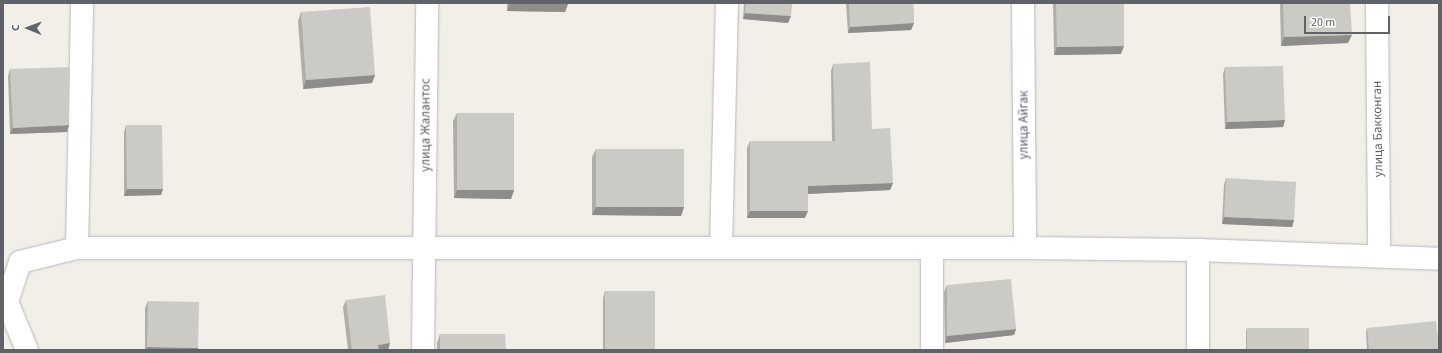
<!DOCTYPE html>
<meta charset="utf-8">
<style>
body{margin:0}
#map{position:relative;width:1442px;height:353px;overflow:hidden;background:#f1efe8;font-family:"Source Sans 3",sans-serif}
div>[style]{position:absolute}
.roads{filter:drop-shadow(0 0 1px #b5b8bc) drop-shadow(0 0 1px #b5b8bc)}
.minor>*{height:22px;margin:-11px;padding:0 11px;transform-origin:11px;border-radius:11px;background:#fff}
.wall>*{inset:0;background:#afaea9}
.shaded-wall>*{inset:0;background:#8f8d8a}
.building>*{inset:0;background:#cccac5}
span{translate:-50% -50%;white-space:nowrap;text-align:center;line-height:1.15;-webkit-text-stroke:4px #fff;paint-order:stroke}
.street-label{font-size:13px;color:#5f6368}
.frame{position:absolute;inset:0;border:4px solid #5f6368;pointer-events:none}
.north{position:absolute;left:8px;top:8px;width:40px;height:40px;-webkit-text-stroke:3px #fff;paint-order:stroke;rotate:271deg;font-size:11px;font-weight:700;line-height:16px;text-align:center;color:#5f6368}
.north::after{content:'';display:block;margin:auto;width:14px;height:18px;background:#5f6368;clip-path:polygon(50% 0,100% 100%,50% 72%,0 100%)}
.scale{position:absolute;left:1304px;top:16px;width:86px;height:18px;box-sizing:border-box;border:2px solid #5f6368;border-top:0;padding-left:5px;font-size:12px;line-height:14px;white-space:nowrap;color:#5f6368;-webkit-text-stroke:3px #fff;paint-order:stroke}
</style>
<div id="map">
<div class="roads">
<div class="minor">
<div style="left:1023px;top:3px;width:245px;rotate:89.5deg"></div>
<div style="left:1377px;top:3px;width:253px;rotate:89.5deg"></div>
<div style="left:77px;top:248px;width:245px;rotate:-88.8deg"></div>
<div style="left:721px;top:248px;width:245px;rotate:-88.6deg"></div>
<div style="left:932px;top:248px;width:102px;rotate:90deg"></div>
<div style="left:27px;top:350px;width:52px;rotate:-112.6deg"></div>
<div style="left:7px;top:302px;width:42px;rotate:-72deg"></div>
<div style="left:20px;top:262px;width:59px;rotate:-13.8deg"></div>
<div style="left:77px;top:248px;width:948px"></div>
<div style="left:1025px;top:248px;width:173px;rotate:0.7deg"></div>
<div style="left:1198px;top:250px;width:241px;rotate:2.1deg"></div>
<div style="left:423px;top:350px;width:347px;rotate:-89.3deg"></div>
<div style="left:1198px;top:350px;width:100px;rotate:-90deg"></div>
</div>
</div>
<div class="wall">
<div style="clip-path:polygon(507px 3px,568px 3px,565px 12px,507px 11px)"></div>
<div style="clip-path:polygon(744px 3px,792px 3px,788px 23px,743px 19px)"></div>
<div style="clip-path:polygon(846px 3px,913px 3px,914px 23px,911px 30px,848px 33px)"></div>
<div style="clip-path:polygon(1053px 3px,1124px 3px,1121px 54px,1054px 55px)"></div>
<div style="clip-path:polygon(1280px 3px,1350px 3px,1348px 43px,1281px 46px)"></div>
<div style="clip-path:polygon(301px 12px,375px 75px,372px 83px,303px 89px,298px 21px)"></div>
<div style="clip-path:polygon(833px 64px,872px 129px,893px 183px,890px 190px,808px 194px,805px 218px,747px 218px,747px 148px,750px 141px,832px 141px,831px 71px)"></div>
<div style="clip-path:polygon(1225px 67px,1285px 120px,1283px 127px,1225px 129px,1223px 74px)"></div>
<div style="clip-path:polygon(10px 69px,67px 132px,10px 134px,8px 76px)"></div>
<div style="clip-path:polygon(457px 113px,514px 190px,511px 199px,454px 198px,453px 121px)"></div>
<div style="clip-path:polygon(126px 125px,163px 189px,161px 195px,124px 196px,124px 132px)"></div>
<div style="clip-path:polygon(596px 149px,684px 207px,681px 216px,592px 215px,592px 157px)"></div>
<div style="clip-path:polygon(1226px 178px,1294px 220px,1292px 227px,1222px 224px,1224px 185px)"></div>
<div style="clip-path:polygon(947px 285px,1016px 329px,1014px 335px,945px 343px,944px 292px)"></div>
<div style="clip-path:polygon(605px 291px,655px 350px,603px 350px,603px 298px)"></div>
<div style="clip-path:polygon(346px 300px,390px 343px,388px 350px,348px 350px,343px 307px)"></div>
<div style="clip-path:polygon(148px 301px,198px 348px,198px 350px,145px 350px,145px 308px)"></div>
<div style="clip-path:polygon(1247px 328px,1309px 350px,1246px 350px,1246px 331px)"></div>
<div style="clip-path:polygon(1367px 328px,1439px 350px,1367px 350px,1366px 332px)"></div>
<div style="clip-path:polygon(440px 334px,506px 350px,437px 350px,437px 343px)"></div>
</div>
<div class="shaded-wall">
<div style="clip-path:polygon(510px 3px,568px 4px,565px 12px,507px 11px)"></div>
<div style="clip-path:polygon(745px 13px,791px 16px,788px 23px,743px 19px)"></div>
<div style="clip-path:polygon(914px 23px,911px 30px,848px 33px,850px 27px)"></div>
<div style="clip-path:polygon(1352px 35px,1348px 43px,1281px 46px,1284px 37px)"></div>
<div style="clip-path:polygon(1124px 46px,1121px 54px,1054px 55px,1057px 47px)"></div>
<div style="clip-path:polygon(375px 75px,372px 83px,303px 89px,306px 80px)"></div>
<div style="clip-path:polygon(1285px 120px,1283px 127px,1225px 129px,1227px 122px)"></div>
<div style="clip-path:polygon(69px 125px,67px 132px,10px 134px,13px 128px)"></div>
<div style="clip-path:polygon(893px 183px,890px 190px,805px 194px,808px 186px)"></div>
<div style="clip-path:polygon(127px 189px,163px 189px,161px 195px,124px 196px)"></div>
<div style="clip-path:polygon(457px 190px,514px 190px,511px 199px,454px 198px)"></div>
<div style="clip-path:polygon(596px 207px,684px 207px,681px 216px,592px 215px)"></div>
<div style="clip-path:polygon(750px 211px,808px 211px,805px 218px,747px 218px)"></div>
<div style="clip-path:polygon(1224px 217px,1294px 220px,1292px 227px,1222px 224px)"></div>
<div style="clip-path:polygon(1016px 329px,1014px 335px,945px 343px,947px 336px)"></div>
<div style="clip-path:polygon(390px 343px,388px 350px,376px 350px,378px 345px)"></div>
<div style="clip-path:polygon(147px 347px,198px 348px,198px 350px,146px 350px)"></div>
</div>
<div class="building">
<div style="clip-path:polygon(514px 3px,568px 3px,568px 4px)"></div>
<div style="clip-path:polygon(746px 3px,792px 3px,791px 16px,745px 13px)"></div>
<div style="clip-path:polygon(849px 3px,913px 3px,914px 23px,850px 27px)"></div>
<div style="clip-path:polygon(1056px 3px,1124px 3px,1124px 46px,1057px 47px)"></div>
<div style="clip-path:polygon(1283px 3px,1350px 3px,1352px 35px,1284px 37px)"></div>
<div style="clip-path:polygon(370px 7px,375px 75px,306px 80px,301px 12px)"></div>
<div style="clip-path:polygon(870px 62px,872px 129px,890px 128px,893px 183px,808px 186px,808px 211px,750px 211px,750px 141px,835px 141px,833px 64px)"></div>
<div style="clip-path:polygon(1283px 66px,1285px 120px,1227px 122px,1225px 67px)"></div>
<div style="clip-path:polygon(70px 67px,69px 125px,13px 128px,10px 69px)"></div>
<div style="clip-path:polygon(457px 113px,514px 113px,514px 190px,457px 190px)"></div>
<div style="clip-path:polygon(126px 125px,162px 125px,163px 189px,127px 189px)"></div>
<div style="clip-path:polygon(596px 149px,684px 149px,684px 207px,596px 207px)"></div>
<div style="clip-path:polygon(1226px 178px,1296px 182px,1294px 220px,1224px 217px)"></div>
<div style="clip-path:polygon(1011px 279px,1016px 329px,947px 336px,947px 285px)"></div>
<div style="clip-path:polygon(605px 291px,655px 291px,655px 350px,605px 350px)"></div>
<div style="clip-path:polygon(385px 295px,390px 343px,378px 345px,379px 350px,352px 350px,346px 300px)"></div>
<div style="clip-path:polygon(148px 301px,199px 302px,198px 348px,147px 347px)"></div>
<div style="clip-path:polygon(1436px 321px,1439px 350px,1369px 350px,1367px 328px)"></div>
<div style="clip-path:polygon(1247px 328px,1309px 328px,1309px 350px,1247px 350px)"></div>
<div style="clip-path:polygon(440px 334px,505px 334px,506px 350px,440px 350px)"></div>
</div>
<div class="street-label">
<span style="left:426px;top:125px;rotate:-90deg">улица Жалантос</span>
<span style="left:1024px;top:125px;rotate:-90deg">улица Айгак</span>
<span style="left:1378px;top:129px;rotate:-91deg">улица Бакконган</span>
</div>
<div class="frame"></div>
<div class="north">С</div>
<div class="scale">20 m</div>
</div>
